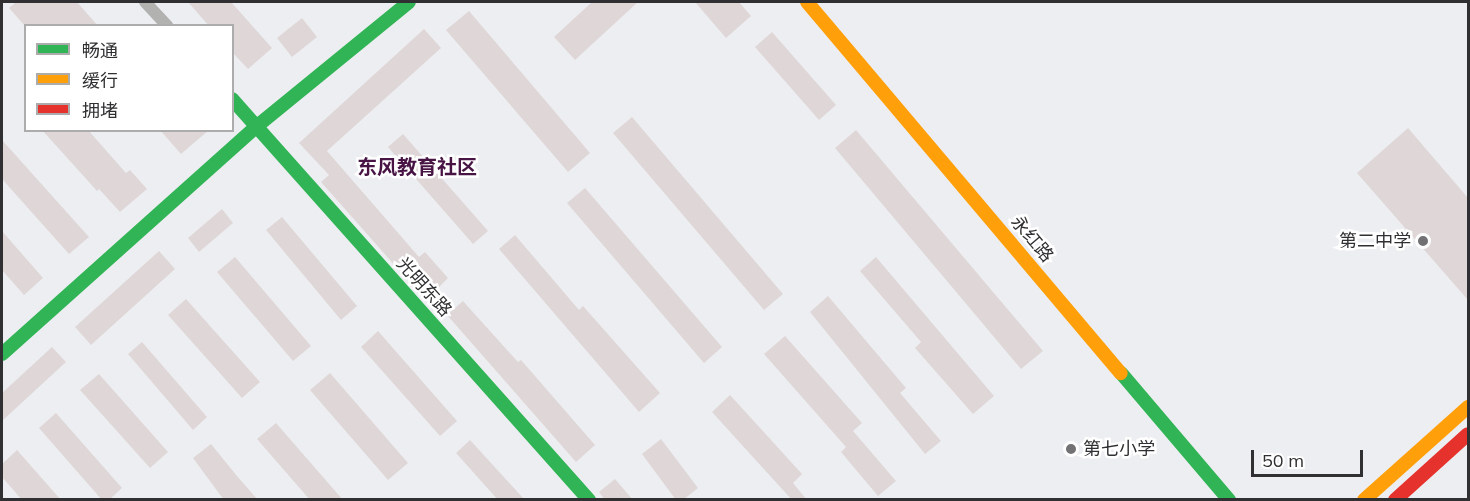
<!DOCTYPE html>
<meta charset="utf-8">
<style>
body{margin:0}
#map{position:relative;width:1470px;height:501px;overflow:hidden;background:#edeef1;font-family:Mulish,"Noto Sans SC",sans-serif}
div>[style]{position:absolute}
.building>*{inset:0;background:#dfd7d7}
.street>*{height:12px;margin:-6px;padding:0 6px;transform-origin:6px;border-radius:6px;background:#b2b2b1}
.fast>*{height:14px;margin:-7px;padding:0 7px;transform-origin:7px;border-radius:7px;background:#30b455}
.slow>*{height:14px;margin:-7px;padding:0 7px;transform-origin:7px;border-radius:7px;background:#ff9f0a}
.jam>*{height:14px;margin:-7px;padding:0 7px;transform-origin:7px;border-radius:7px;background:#e5322d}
.dots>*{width:16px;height:16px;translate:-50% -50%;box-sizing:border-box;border:3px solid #fff;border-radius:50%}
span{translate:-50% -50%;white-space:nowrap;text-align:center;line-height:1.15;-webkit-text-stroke:5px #fff;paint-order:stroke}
.street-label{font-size:18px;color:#303032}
.poi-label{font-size:18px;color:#303032}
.right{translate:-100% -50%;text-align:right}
.left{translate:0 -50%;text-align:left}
.neighbourhood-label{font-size:20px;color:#471443;font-weight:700}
.frame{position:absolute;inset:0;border:3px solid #303032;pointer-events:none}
.legend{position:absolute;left:24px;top:24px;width:210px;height:108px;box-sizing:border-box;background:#fff;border:2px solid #acacad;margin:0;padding:8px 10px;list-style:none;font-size:18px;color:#303032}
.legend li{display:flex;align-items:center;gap:12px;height:30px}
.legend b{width:30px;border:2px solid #acacad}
.scale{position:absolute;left:1251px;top:450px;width:112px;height:27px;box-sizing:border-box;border:3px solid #303032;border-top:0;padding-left:8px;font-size:18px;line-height:21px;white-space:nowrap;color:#303032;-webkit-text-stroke:4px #fff;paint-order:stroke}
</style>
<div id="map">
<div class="building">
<div style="clip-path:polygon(16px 2px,77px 2px,98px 26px,25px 26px,9px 8px)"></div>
<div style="clip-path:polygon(188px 2px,231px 2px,272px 48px,248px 69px,232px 52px,232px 26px,209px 26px)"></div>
<div style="clip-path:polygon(592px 2px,638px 2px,575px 60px,554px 37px)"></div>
<div style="clip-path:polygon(695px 2px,739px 2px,751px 16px,726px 38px)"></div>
<div style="clip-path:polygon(469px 11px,590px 153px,568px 172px,446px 30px)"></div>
<div style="clip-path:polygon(302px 18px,317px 37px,292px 57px,277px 38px)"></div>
<div style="clip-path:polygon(424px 29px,441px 48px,327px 151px,419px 257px,425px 252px,448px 278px,432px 294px,403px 263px,397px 268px,337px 200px,321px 182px,329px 175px,299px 143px)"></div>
<div style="clip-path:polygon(772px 32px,836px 105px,819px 120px,755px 47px)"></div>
<div style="clip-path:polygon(632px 117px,783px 294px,764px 310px,613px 133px)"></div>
<div style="clip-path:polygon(1408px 128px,1468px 198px,1468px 300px,1357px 173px)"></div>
<div style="clip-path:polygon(42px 130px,88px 130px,126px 173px,130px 170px,147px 189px,120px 212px,99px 189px,97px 191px)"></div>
<div style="clip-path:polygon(160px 130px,209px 130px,181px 154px)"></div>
<div style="clip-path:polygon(856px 130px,1043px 351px,1021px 369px,835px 148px)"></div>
<div style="clip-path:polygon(403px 134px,488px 231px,473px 244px,388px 147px)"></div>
<div style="clip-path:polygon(2px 140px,89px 237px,69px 254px,2px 179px)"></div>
<div style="clip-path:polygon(585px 188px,722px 347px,704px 363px,567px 203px)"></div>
<div style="clip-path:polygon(222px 209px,233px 223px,199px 252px,188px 238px)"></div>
<div style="clip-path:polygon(282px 217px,357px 306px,341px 320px,266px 230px)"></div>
<div style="clip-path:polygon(2px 231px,43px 278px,24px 295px,2px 270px)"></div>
<div style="clip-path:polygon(515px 235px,579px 310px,583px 306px,660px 393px,639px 412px,499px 249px)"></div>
<div style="clip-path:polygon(159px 251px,175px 269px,91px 345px,75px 327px)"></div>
<div style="clip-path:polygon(235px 257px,311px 346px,293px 361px,217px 272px)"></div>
<div style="clip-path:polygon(876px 257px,994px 396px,973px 414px,915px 348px,921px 342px,860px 271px)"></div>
<div style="clip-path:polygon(828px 296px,906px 388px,900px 393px,941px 441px,925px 454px,810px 312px)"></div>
<div style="clip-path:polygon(186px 299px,260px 382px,242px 398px,168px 315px)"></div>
<div style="clip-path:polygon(463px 301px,518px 362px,521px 360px,595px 445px,576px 462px,447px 315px)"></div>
<div style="clip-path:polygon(378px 331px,457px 421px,440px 436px,361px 347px)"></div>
<div style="clip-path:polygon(785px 336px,862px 423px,853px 431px,896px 481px,878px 496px,841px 452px,846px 447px,764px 354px)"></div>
<div style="clip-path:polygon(142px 342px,207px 417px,193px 430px,128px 354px)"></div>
<div style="clip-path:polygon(52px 347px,66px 362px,2px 421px,2px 393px)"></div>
<div style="clip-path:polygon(330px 373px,408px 463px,388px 480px,310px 390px)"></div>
<div style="clip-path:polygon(99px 374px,168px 452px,150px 468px,80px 390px)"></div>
<div style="clip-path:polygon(730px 395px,802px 474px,793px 483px,807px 500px,792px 500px,712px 412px)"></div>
<div style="clip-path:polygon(56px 413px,122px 488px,109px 500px,102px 500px,39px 428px)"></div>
<div style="clip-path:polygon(276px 423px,343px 500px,310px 500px,257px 439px)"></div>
<div style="clip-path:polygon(661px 439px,698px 488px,683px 500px,676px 500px,642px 454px)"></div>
<div style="clip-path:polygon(470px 440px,525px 500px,498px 500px,456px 453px)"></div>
<div style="clip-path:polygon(211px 444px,237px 476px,258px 500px,224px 500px,218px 492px,193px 458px)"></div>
<div style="clip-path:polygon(17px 450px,61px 500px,22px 500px,2px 477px,2px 464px)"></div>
<div style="clip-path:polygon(615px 479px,633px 500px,605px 500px,599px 492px)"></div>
</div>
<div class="street">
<div style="left:145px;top:2px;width:33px;rotate:47deg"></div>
</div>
<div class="fast">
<div style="left:232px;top:99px;width:537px;rotate:48.32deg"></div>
<div style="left:2px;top:354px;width:342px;rotate:-41.8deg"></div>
<div style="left:257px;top:126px;width:196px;rotate:-39.2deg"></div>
<div style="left:1121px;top:373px;width:167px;rotate:49.6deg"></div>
</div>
<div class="slow">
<div style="left:807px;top:2px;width:486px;rotate:49.8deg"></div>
<div style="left:1364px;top:500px;width:140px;rotate:-41.8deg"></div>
</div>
<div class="jam">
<div style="left:1395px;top:500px;width:98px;rotate:-42.1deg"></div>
</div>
<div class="dots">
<div style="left:1423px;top:241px;background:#727275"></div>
<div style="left:1071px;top:449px;background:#727275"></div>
</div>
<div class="street-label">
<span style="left:1032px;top:239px;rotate:50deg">永红路</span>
<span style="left:424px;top:287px;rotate:48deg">光明东路</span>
</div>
<div class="poi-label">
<span class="right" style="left:1411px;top:241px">第二中学</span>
<span class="left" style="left:1083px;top:449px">第七小学</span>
</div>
<div class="neighbourhood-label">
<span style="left:417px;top:166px">东风教育社区</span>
</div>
<div class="frame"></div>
<ul class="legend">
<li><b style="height:8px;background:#30b455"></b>畅通</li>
<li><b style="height:8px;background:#ff9f0a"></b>缓行</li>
<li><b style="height:8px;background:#e5322d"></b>拥堵</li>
</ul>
<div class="scale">50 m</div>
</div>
